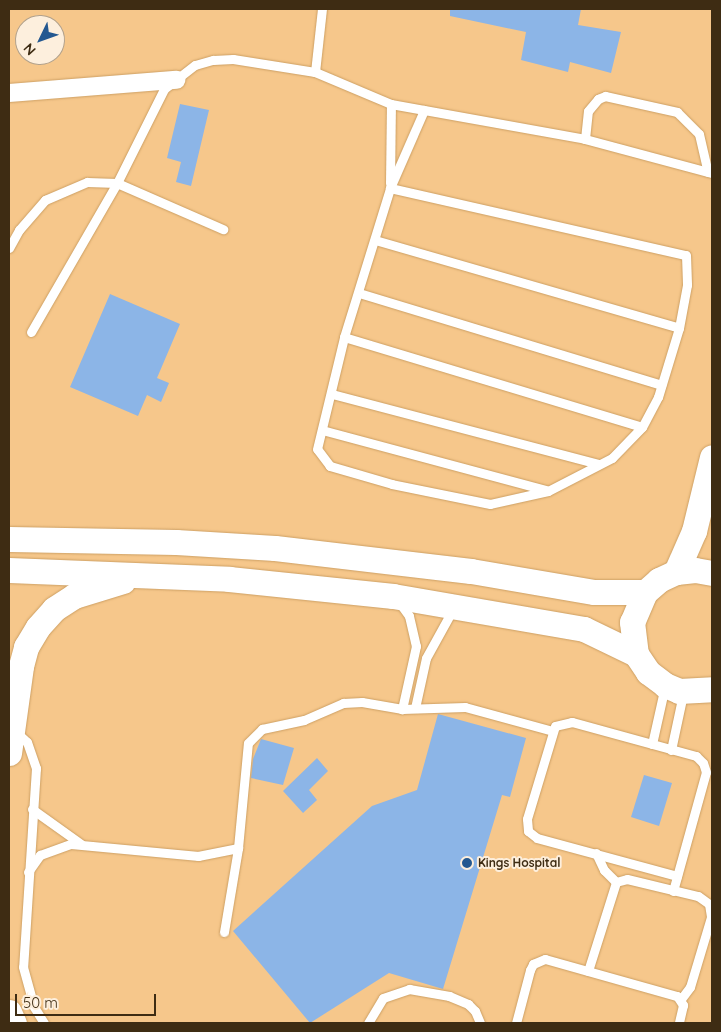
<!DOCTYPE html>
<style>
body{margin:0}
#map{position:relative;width:721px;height:1032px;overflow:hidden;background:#f6c78b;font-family:Quicksand,sans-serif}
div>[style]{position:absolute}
.building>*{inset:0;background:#8cb5e7}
.roads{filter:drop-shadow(0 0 1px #cda064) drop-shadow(0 0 1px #cda064)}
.lane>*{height:9px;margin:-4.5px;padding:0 4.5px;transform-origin:4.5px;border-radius:4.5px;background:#fff}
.street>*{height:18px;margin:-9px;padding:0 9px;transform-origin:9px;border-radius:9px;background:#fff}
.secondary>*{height:25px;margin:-12.5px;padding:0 12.5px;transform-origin:12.5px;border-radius:12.5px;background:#fff}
.dots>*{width:14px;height:14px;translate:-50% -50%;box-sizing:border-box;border:2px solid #fdefdd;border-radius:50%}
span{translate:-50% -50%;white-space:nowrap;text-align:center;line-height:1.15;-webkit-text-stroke:4px #fdefdd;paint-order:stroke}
.poi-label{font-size:12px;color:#3e2c13;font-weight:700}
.left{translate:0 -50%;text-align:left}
.frame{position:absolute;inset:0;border:10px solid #3e2c13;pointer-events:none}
.north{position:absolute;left:15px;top:15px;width:50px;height:50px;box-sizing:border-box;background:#fdefdd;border:1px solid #b1a18c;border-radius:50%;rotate:228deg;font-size:14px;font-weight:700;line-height:20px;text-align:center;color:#3e2c13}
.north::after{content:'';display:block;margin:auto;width:18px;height:22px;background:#245890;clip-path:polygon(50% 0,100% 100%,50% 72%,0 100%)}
.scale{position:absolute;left:15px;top:994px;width:141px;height:22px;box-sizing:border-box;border:2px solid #3e2c13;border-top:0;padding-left:6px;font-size:15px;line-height:18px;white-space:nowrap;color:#3e2c13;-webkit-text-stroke:4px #fdefdd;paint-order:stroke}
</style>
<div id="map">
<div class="building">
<div style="clip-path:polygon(450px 9px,581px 9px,578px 25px,621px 32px,611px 73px,570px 62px,568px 72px,521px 60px,526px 32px,450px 16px)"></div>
<div style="clip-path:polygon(180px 104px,209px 110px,191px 186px,176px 182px,181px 162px,167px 158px)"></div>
<div style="clip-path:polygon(110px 294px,180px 324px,157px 378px,169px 383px,161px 402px,147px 395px,138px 416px,70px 387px)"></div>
<div style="clip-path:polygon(438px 714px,526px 738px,510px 797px,502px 795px,443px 989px,389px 973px,310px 1023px,233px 931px,372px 806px,417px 790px)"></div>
<div style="clip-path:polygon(261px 739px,294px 748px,283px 785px,251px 778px,253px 759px)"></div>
<div style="clip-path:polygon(317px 758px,328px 771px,309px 790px,317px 800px,303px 813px,283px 791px)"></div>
<div style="clip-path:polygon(644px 775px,672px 783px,659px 826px,631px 817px)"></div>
</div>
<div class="roads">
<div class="lane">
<div style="left:315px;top:72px;width:63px;rotate:-83.7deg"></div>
<div style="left:585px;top:139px;width:28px;rotate:-84deg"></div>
<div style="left:588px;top:111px;width:16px;rotate:-50deg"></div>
<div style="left:598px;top:99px;width:8px;rotate:-23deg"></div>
<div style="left:605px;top:96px;width:74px;rotate:12.5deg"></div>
<div style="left:677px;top:112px;width:31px;rotate:45deg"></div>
<div style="left:699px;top:134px;width:39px;rotate:77deg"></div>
<div style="left:390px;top:183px;width:79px;rotate:-89.3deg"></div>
<div style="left:390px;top:188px;width:303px;rotate:12.8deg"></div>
<div style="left:686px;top:255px;width:30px;rotate:88deg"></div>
<div style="left:687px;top:285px;width:44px;rotate:100.5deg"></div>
<div style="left:679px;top:328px;width:72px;rotate:106.9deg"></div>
<div style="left:658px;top:397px;width:34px;rotate:118deg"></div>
<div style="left:642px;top:427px;width:43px;rotate:134.1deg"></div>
<div style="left:612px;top:458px;width:72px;rotate:152.7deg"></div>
<div style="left:548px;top:491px;width:59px;rotate:167.4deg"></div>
<div style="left:490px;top:504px;width:100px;rotate:-168.5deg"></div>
<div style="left:392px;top:484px;width:65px;rotate:-163.8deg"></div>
<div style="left:330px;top:466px;width:21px;rotate:-127deg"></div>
<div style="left:317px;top:449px;width:115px;rotate:-76.4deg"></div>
<div style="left:344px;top:337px;width:156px;rotate:-72.8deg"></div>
<div style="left:390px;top:188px;width:85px;rotate:-66.4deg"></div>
<div style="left:375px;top:240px;width:316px;rotate:16.1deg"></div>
<div style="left:9px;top:248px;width:21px;rotate:-61deg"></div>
<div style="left:19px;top:230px;width:40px;rotate:-49deg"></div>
<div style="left:45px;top:200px;width:46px;rotate:-23.2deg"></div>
<div style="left:87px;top:182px;width:30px;rotate:2deg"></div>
<div style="left:117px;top:183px;width:116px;rotate:23.5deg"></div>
<div style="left:359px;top:293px;width:316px;rotate:16.9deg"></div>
<div style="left:31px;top:332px;width:172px;rotate:-60deg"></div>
<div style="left:117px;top:183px;width:105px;rotate:-63.4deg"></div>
<div style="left:164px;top:89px;width:39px;rotate:-38deg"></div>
<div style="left:195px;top:65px;width:19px;rotate:-16deg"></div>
<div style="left:213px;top:60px;width:20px;rotate:-3deg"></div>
<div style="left:233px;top:59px;width:83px;rotate:9deg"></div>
<div style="left:315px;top:72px;width:82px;rotate:22.8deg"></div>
<div style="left:391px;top:104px;width:197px;rotate:10.2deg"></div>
<div style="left:585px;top:139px;width:131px;rotate:15deg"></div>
<div style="left:344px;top:337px;width:311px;rotate:16.8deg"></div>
<div style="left:332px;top:394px;width:276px;rotate:14.7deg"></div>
<div style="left:322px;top:430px;width:232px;rotate:15deg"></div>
<div style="left:399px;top:602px;width:17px;rotate:54deg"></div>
<div style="left:409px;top:616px;width:31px;rotate:77deg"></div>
<div style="left:416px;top:646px;width:65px;rotate:102.5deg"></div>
<div style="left:415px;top:708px;width:51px;rotate:-77.6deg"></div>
<div style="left:426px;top:658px;width:56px;rotate:-61.1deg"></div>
<div style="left:15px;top:731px;width:16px;rotate:43deg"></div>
<div style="left:27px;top:742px;width:28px;rotate:71deg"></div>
<div style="left:36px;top:768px;width:199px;rotate:93.7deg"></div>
<div style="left:23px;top:967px;width:41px;rotate:74.6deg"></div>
<div style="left:34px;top:1007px;width:19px;rotate:58deg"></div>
<div style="left:652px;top:744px;width:59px;rotate:-77.4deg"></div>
<div style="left:671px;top:750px;width:57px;rotate:-77.9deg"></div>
<div style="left:32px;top:809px;width:60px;rotate:35.5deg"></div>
<div style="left:596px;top:853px;width:19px;rotate:65deg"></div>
<div style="left:604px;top:870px;width:17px;rotate:45deg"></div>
<div style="left:28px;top:872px;width:21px;rotate:-55deg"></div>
<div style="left:40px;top:855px;width:33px;rotate:-20deg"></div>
<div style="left:71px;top:844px;width:128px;rotate:5.4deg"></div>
<div style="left:198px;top:856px;width:41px;rotate:-11.3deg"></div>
<div style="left:238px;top:848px;width:105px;rotate:-84.6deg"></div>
<div style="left:248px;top:743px;width:20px;rotate:-45deg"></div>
<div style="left:262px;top:729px;width:43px;rotate:-12.1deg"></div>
<div style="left:304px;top:720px;width:43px;rotate:-23.6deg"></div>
<div style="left:343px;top:703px;width:19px;rotate:-3deg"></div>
<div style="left:362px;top:702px;width:41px;rotate:9.9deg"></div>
<div style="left:402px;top:709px;width:63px;rotate:-1.8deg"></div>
<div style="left:465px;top:707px;width:91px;rotate:15.3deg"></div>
<div style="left:673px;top:891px;width:123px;rotate:-74.5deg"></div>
<div style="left:706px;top:772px;width:9px;rotate:-108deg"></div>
<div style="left:703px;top:763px;width:10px;rotate:-135deg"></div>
<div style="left:696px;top:756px;width:129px;rotate:-164.7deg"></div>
<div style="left:572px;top:722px;width:17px;rotate:167deg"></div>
<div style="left:555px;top:726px;width:97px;rotate:106.8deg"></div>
<div style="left:527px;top:819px;width:12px;rotate:85deg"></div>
<div style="left:528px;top:831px;width:11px;rotate:38deg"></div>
<div style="left:537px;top:838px;width:145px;rotate:15.2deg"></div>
<div style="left:224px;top:932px;width:85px;rotate:-80.5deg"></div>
<div style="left:588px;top:971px;width:93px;rotate:-72.5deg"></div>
<div style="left:616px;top:882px;width:11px;rotate:-15deg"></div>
<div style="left:627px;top:879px;width:73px;rotate:13.5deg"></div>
<div style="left:698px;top:896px;width:14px;rotate:36deg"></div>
<div style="left:709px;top:904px;width:13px;rotate:81deg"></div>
<div style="left:711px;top:917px;width:73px;rotate:106.7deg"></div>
<div style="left:690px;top:987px;width:15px;rotate:127deg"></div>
<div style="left:368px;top:1023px;width:29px;rotate:-59deg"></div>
<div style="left:383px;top:998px;width:28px;rotate:-19deg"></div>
<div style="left:409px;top:989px;width:41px;rotate:9.9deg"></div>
<div style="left:449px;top:996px;width:21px;rotate:23deg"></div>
<div style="left:468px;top:1004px;width:10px;rotate:45deg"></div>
<div style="left:475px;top:1011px;width:13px;rotate:67deg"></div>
<div style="left:516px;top:1023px;width:55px;rotate:-75.2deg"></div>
<div style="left:530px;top:970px;width:7px;rotate:-63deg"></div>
<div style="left:533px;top:964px;width:13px;rotate:-23deg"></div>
<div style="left:545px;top:959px;width:137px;rotate:15.7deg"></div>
<div style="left:677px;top:996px;width:11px;rotate:56deg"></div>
<div style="left:683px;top:1005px;width:18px;rotate:103deg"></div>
</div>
<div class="street">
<div style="left:9px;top:93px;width:168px;rotate:-4.5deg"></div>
</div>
<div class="secondary">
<div style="left:9px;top:539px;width:167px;rotate:1deg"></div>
<div style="left:176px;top:542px;width:99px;rotate:3.5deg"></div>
<div style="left:275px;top:548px;width:197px;rotate:6.7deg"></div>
<div style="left:471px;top:571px;width:125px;rotate:9.7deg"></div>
<div style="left:594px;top:592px;width:51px"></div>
<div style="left:9px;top:570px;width:220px;rotate:2.3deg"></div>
<div style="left:229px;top:579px;width:165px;rotate:5.9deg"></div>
<div style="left:393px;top:596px;width:194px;rotate:9.8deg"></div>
<div style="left:584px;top:629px;width:58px;rotate:25.7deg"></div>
<div style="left:676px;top:572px;width:45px;rotate:-66.3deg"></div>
<div style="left:694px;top:531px;width:76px;rotate:-76.3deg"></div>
<div style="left:712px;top:573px;width:17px;rotate:-170deg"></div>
<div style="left:695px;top:570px;width:19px;rotate:174deg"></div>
<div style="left:676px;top:572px;width:19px;rotate:155deg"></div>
<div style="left:659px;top:580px;width:18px;rotate:139deg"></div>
<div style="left:645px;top:592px;width:33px;rotate:113deg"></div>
<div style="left:632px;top:622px;width:32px;rotate:83deg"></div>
<div style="left:636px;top:654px;width:22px;rotate:56deg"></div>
<div style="left:648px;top:672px;width:21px;rotate:37deg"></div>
<div style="left:665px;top:685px;width:15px;rotate:23deg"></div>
<div style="left:679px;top:691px;width:33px;rotate:-3deg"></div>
<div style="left:9px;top:753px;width:88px;rotate:-82.1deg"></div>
<div style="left:21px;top:666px;width:20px;rotate:-75deg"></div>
<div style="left:26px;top:647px;width:23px;rotate:-59deg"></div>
<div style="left:38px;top:627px;width:24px;rotate:-48deg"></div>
<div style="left:54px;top:609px;width:24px;rotate:-33deg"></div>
<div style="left:74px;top:596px;width:51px;rotate:-17deg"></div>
<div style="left:9px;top:1012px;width:12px;rotate:66deg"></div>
</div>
</div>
<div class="dots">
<div style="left:467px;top:863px;background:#245890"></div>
</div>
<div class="poi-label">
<span class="left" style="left:478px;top:863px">Kings Hospital</span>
</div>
<div class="frame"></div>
<div class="north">N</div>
<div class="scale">50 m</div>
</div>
